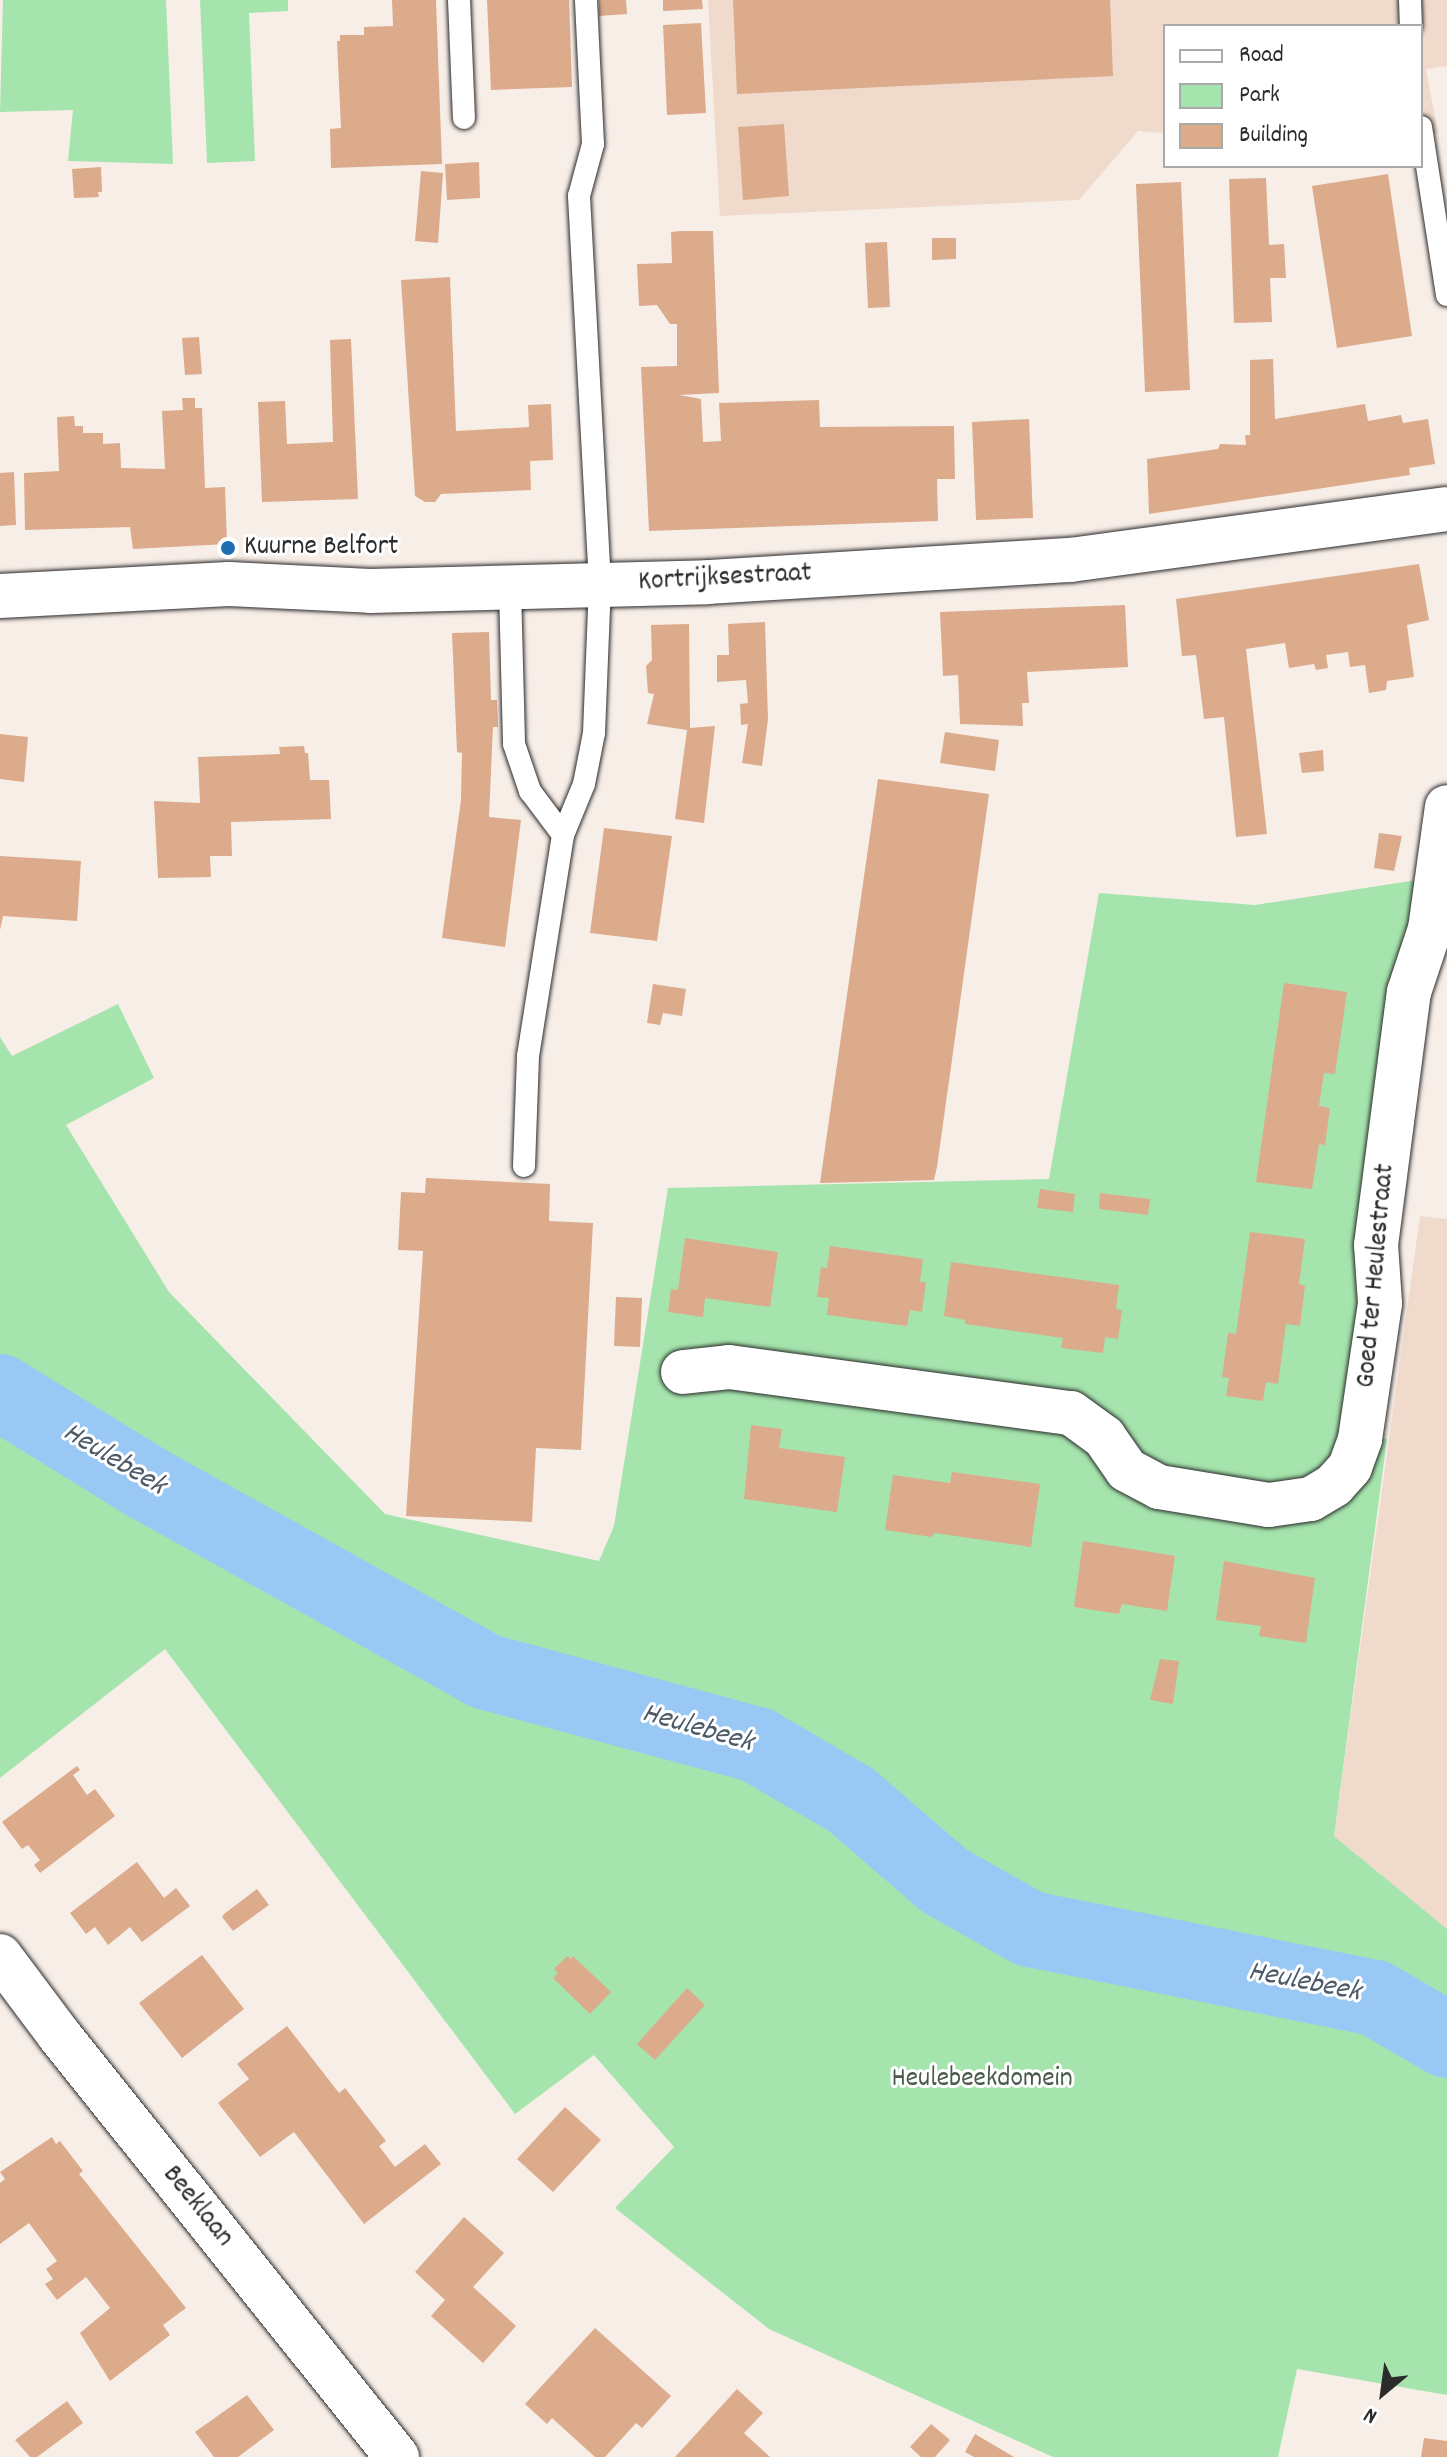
<!DOCTYPE html>
<style>
body{margin:0}
#map{position:relative;width:1447px;height:2457px;overflow:hidden;background:#f8eee8;font-family:Dekko,sans-serif}
div>[style]{position:absolute}
.built>*{inset:0;background:#efdacc}
.green>*{inset:0;background:#a5e5ad}
.river>*{height:76px;margin:-38px;padding:0 38px;transform-origin:38px;border-radius:38px;background:#99c8f4}
.building>*{inset:0;background:#dbab8c}
.roads{filter:drop-shadow(0 0 2px #2b2b2b) drop-shadow(0 0 2px #2b2b2b)}
.lane>*{height:22px;margin:-11px;padding:0 11px;transform-origin:11px;border-radius:11px;background:#fff}
.street>*{height:44px;margin:-22px;padding:0 22px;transform-origin:22px;border-radius:22px;background:#fff}
.secondary>*{height:44px;margin:-22px;padding:0 22px;transform-origin:22px;border-radius:22px;background:#fff}
.dots>*{width:22px;height:22px;translate:-50% -50%;box-sizing:border-box;border:4px solid #fff;border-radius:50%}
span{translate:-50% -50%;white-space:nowrap;text-align:center;line-height:1.15;-webkit-text-stroke:6px #fff;paint-order:stroke}
.poi-label{font-size:28px;color:#2b2b2b}
.left{translate:0 -50%;text-align:left}
.street-label{font-size:28px;color:#2b2b2b}
.park-label{font-size:28px;color:#4a5a4c}
.water-label{font-size:30px;color:#4c5a67;font-style:italic}
.legend{position:absolute;left:1163px;top:24px;width:260px;height:144px;box-sizing:border-box;background:#fff;border:2px solid #aaa;margin:0;padding:10px 14px;list-style:none;font-size:24px;color:#2b2b2b}
.legend li{display:flex;align-items:center;gap:16px;height:40px}
.legend b{width:40px;border:2px solid #aaa}
.north{position:absolute;left:1343px;top:2353px;width:80px;height:80px;-webkit-text-stroke:6px #fff;paint-order:stroke;rotate:209deg;font-size:22px;font-weight:700;line-height:32px;text-align:center;color:#2b2b2b}
.north::after{content:'';display:block;margin:auto;width:28px;height:36px;background:#2b2b2b;clip-path:polygon(50% 0,100% 100%,50% 72%,0 100%)}
</style>
<div id="map">
<div class="built">
<div style="clip-path:polygon(708px 0,1447px 0,1447px 66px,1426px 69px,1438px 133px,1421px 135px,1421px 26px,1165px 26px,1165px 133px,1138px 131px,1079px 200px,720px 216px)"></div>
<div style="clip-path:polygon(1420px 1216px,1447px 1219px,1447px 1929px,1334px 1836px)"></div>
</div>
<div class="green">
<div style="clip-path:polygon(3px 0,166px 0,173px 164px,68px 161px,73px 110px,0 112px)"></div>
<div style="clip-path:polygon(200px 0,288px 0,288px 11px,249px 13px,255px 161px,207px 163px)"></div>
<div style="clip-path:polygon(1423px 879px,1346px 1433px,1387px 1439px,1334px 1836px,1447px 1929px,1447px 2395px,1297px 2369px,1278px 2457px,1053px 2457px,769px 2329px,615px 2208px,674px 2147px,594px 2055px,515px 2114px,165px 1649px,0 1778px,0 1037px,12px 1056px,118px 1004px,154px 1078px,66px 1125px,169px 1292px,385px 1514px,599px 1561px,614px 1526px,668px 1188px,1049px 1179px,1099px 893px,1255px 905px)"></div>
</div>
<div class="river">
<div style="left:0;top:1392px;width:173px;rotate:31.8deg"></div>
<div style="left:147px;top:1483px;width:389px;rotate:29.1deg"></div>
<div style="left:487px;top:1672px;width:280px;rotate:15.1deg"></div>
<div style="left:757px;top:1745px;width:109px;rotate:30.3deg"></div>
<div style="left:851px;top:1800px;width:124px;rotate:40.8deg"></div>
<div style="left:945px;top:1881px;width:98px;rotate:29.5deg"></div>
<div style="left:1030px;top:1929px;width:352px;rotate:11.3deg"></div>
<div style="left:1375px;top:1998px;width:83px;rotate:30.3deg"></div>
</div>
<div class="building">
<div style="clip-path:polygon(392px 0,436px 0,442px 164px,331px 168px,330px 129px,341px 128px,337px 41px,340px 41px,340px 35px,364px 35px,364px 27px,393px 26px)"></div>
<div style="clip-path:polygon(487px 0,569px 0,572px 87px,491px 90px)"></div>
<div style="clip-path:polygon(599px 0,626px 0,627px 14px,599px 16px)"></div>
<div style="clip-path:polygon(663px 0,702px 0,703px 9px,663px 11px)"></div>
<div style="clip-path:polygon(733px 0,1110px 0,1113px 76px,737px 94px)"></div>
<div style="clip-path:polygon(701px 23px,706px 113px,667px 115px,663px 25px)"></div>
<div style="clip-path:polygon(784px 124px,789px 196px,743px 200px,738px 127px)"></div>
<div style="clip-path:polygon(479px 162px,480px 198px,447px 200px,445px 164px)"></div>
<div style="clip-path:polygon(101px 167px,102px 192px,98px 192px,99px 197px,74px 198px,72px 169px)"></div>
<div style="clip-path:polygon(421px 171px,443px 173px,438px 243px,415px 241px)"></div>
<div style="clip-path:polygon(1388px 174px,1412px 336px,1337px 348px,1312px 186px)"></div>
<div style="clip-path:polygon(1266px 178px,1269px 245px,1284px 244px,1286px 278px,1270px 278px,1272px 322px,1234px 323px,1229px 179px)"></div>
<div style="clip-path:polygon(1181px 182px,1190px 390px,1145px 392px,1136px 184px)"></div>
<div style="clip-path:polygon(680px 231px,713px 231px,719px 393px,679px 395px,701px 399px,703px 442px,721px 441px,719px 403px,819px 400px,820px 427px,954px 426px,955px 479px,937px 479px,938px 521px,649px 531px,641px 367px,677px 366px,677px 324px,670px 324px,657px 305px,639px 306px,637px 264px,672px 263px,671px 232px)"></div>
<div style="clip-path:polygon(932px 238px,956px 238px,956px 259px,932px 260px)"></div>
<div style="clip-path:polygon(887px 242px,890px 307px,868px 308px,865px 243px)"></div>
<div style="clip-path:polygon(450px 277px,456px 431px,529px 427px,528px 405px,551px 404px,553px 460px,530px 461px,531px 490px,441px 494px,435px 502px,425px 502px,415px 496px,401px 280px)"></div>
<div style="clip-path:polygon(199px 337px,202px 374px,185px 375px,182px 338px)"></div>
<div style="clip-path:polygon(351px 339px,358px 499px,262px 502px,258px 402px,285px 401px,287px 444px,333px 442px,330px 340px)"></div>
<div style="clip-path:polygon(1273px 359px,1275px 419px,1365px 404px,1368px 421px,1401px 415px,1403px 423px,1428px 419px,1435px 464px,1409px 468px,1410px 475px,1149px 514px,1147px 459px,1218px 449px,1220px 444px,1246px 445px,1245px 435px,1250px 435px,1250px 360px)"></div>
<div style="clip-path:polygon(182px 398px,195px 398px,195px 408px,202px 408px,205px 488px,225px 487px,227px 544px,133px 549px,130px 527px,25px 530px,24px 473px,59px 471px,57px 417px,74px 416px,75px 426px,83px 426px,83px 433px,103px 433px,103px 444px,120px 443px,121px 468px,165px 469px,162px 411px,183px 410px)"></div>
<div style="clip-path:polygon(1029px 419px,1033px 518px,976px 520px,972px 422px)"></div>
<div style="clip-path:polygon(14px 472px,16px 525px,0 526px,0 473px)"></div>
<div style="clip-path:polygon(1419px 564px,1429px 620px,1407px 625px,1414px 677px,1387px 681px,1386px 690px,1369px 693px,1365px 665px,1350px 667px,1348px 652px,1326px 655px,1328px 668px,1316px 670px,1314px 664px,1289px 668px,1285px 643px,1246px 649px,1267px 834px,1236px 837px,1224px 717px,1204px 719px,1196px 655px,1182px 656px,1176px 599px)"></div>
<div style="clip-path:polygon(1125px 605px,1128px 667px,1027px 672px,1029px 703px,1022px 703px,1023px 726px,960px 724px,958px 675px,943px 676px,940px 612px)"></div>
<div style="clip-path:polygon(765px 622px,768px 719px,762px 766px,742px 763px,748px 724px,741px 725px,740px 704px,748px 703px,746px 680px,717px 682px,717px 655px,729px 655px,728px 624px)"></div>
<div style="clip-path:polygon(689px 624px,690px 728px,715px 726px,704px 823px,675px 819px,687px 730px,647px 724px,654px 694px,648px 693px,646px 666px,652px 660px,651px 625px)"></div>
<div style="clip-path:polygon(489px 632px,491px 700px,497px 700px,498px 727px,493px 727px,489px 817px,521px 820px,505px 947px,442px 938px,461px 800px,462px 753px,457px 752px,452px 633px)"></div>
<div style="clip-path:polygon(945px 732px,999px 740px,995px 771px,940px 763px)"></div>
<div style="clip-path:polygon(0 734px,28px 737px,24px 782px,0 779px)"></div>
<div style="clip-path:polygon(304px 746px,305px 753px,308px 753px,310px 780px,329px 780px,331px 819px,231px 822px,232px 856px,210px 856px,211px 877px,158px 878px,154px 801px,200px 803px,198px 757px,280px 754px,279px 747px)"></div>
<div style="clip-path:polygon(1323px 750px,1324px 771px,1302px 773px,1299px 753px)"></div>
<div style="clip-path:polygon(878px 779px,989px 794px,937px 1167px,934px 1180px,820px 1183px)"></div>
<div style="clip-path:polygon(604px 828px,672px 836px,657px 941px,590px 933px)"></div>
<div style="clip-path:polygon(1379px 833px,1402px 836px,1394px 871px,1374px 868px)"></div>
<div style="clip-path:polygon(0 856px,81px 861px,77px 921px,3px 916px,0 930px)"></div>
<div style="clip-path:polygon(1284px 983px,1347px 992px,1335px 1074px,1324px 1073px,1319px 1106px,1330px 1108px,1325px 1145px,1319px 1144px,1312px 1189px,1256px 1182px)"></div>
<div style="clip-path:polygon(653px 984px,686px 989px,682px 1016px,663px 1013px,660px 1025px,647px 1023px)"></div>
<div style="clip-path:polygon(426px 1178px,550px 1184px,549px 1221px,593px 1223px,581px 1450px,536px 1448px,532px 1522px,406px 1516px,423px 1251px,398px 1250px,401px 1192px,425px 1193px)"></div>
<div style="clip-path:polygon(1040px 1189px,1075px 1194px,1073px 1212px,1037px 1208px)"></div>
<div style="clip-path:polygon(1100px 1193px,1150px 1199px,1148px 1215px,1099px 1209px)"></div>
<div style="clip-path:polygon(1250px 1232px,1305px 1239px,1299px 1284px,1305px 1286px,1300px 1326px,1286px 1324px,1278px 1384px,1266px 1382px,1263px 1401px,1226px 1396px,1229px 1378px,1222px 1377px,1228px 1333px,1236px 1334px)"></div>
<div style="clip-path:polygon(685px 1238px,778px 1252px,770px 1307px,705px 1298px,703px 1317px,668px 1312px,671px 1289px,678px 1290px)"></div>
<div style="clip-path:polygon(830px 1246px,923px 1259px,920px 1282px,926px 1282px,922px 1312px,910px 1310px,907px 1326px,827px 1315px,829px 1298px,817px 1297px,821px 1267px,827px 1268px)"></div>
<div style="clip-path:polygon(951px 1262px,1119px 1285px,1116px 1309px,1122px 1310px,1118px 1339px,1105px 1337px,1103px 1353px,1061px 1348px,1063px 1338px,965px 1324px,965px 1320px,944px 1316px)"></div>
<div style="clip-path:polygon(616px 1297px,642px 1298px,640px 1347px,614px 1346px)"></div>
<div style="clip-path:polygon(751px 1425px,782px 1429px,779px 1448px,845px 1457px,837px 1512px,744px 1499px)"></div>
<div style="clip-path:polygon(952px 1472px,1040px 1484px,1031px 1547px,934px 1533px,932px 1537px,885px 1530px,893px 1475px,950px 1483px)"></div>
<div style="clip-path:polygon(1083px 1541px,1175px 1556px,1167px 1611px,1122px 1604px,1119px 1614px,1074px 1607px)"></div>
<div style="clip-path:polygon(1224px 1561px,1315px 1578px,1306px 1643px,1259px 1636px,1261px 1626px,1216px 1620px)"></div>
<div style="clip-path:polygon(1160px 1659px,1179px 1661px,1173px 1704px,1150px 1700px)"></div>
<div style="clip-path:polygon(77px 1766px,80px 1770px,73px 1775px,87px 1795px,95px 1789px,115px 1816px,40px 1873px,34px 1865px,40px 1860px,28px 1845px,22px 1849px,2px 1822px)"></div>
<div style="clip-path:polygon(137px 1862px,164px 1898px,176px 1888px,190px 1906px,142px 1942px,130px 1927px,108px 1945px,95px 1927px,86px 1934px,70px 1913px)"></div>
<div style="clip-path:polygon(257px 1889px,269px 1905px,233px 1931px,222px 1917px,224px 1914px)"></div>
<div style="clip-path:polygon(202px 1955px,244px 2009px,182px 2058px,139px 2003px)"></div>
<div style="clip-path:polygon(567px 1956px,571px 1959px,573px 1956px,611px 1992px,590px 2014px,553px 1978px,558px 1973px,554px 1969px)"></div>
<div style="clip-path:polygon(687px 1988px,705px 2005px,655px 2060px,637px 2044px)"></div>
<div style="clip-path:polygon(287px 2026px,339px 2093px,345px 2088px,386px 2141px,379px 2146px,395px 2167px,425px 2144px,441px 2164px,364px 2224px,294px 2132px,260px 2157px,218px 2103px,249px 2079px,237px 2064px)"></div>
<div style="clip-path:polygon(565px 2107px,601px 2140px,553px 2192px,517px 2159px)"></div>
<div style="clip-path:polygon(52px 2137px,56px 2144px,60px 2141px,83px 2171px,79px 2174px,84px 2180px,186px 2308px,163px 2325px,170px 2335px,110px 2381px,80px 2333px,110px 2308px,86px 2277px,57px 2300px,45px 2284px,53px 2279px,46px 2269px,57px 2261px,29px 2223px,0 2244px,0 2183px,5px 2179px,0 2172px)"></div>
<div style="clip-path:polygon(464px 2217px,504px 2253px,473px 2287px,516px 2326px,483px 2363px,431px 2316px,445px 2300px,415px 2272px)"></div>
<div style="clip-path:polygon(595px 2328px,671px 2396px,642px 2428px,636px 2423px,605px 2457px,595px 2457px,552px 2418px,547px 2424px,525px 2404px)"></div>
<div style="clip-path:polygon(737px 2389px,763px 2413px,744px 2433px,770px 2457px,675px 2457px)"></div>
<div style="clip-path:polygon(247px 2395px,274px 2430px,238px 2457px,214px 2457px,195px 2432px)"></div>
<div style="clip-path:polygon(67px 2401px,83px 2423px,37px 2457px,30px 2457px,15px 2440px)"></div>
<div style="clip-path:polygon(931px 2424px,950px 2440px,935px 2457px,921px 2457px,910px 2447px)"></div>
<div style="clip-path:polygon(975px 2434px,1014px 2457px,974px 2457px,965px 2452px)"></div>
<div style="clip-path:polygon(1424px 2438px,1447px 2441px,1447px 2457px,1421px 2457px)"></div>
</div>
<div class="roads">
<div class="lane">
<div style="left:459px;top:0;width:118px;rotate:87.6deg"></div>
<div style="left:1410px;top:0;width:26px;rotate:88deg"></div>
<div style="left:1421px;top:127px;width:170px;rotate:81.2deg"></div>
<div style="left:510px;top:589px;width:155px;rotate:88.5deg"></div>
<div style="left:514px;top:744px;width:50px;rotate:71.2deg"></div>
<div style="left:530px;top:791px;width:55px;rotate:53.1deg"></div>
<div style="left:524px;top:1166px;width:110px;rotate:-87.9deg"></div>
<div style="left:528px;top:1056px;width:224px;rotate:-81deg"></div>
<div style="left:563px;top:835px;width:55px;rotate:-67.6deg"></div>
<div style="left:584px;top:784px;width:52px;rotate:-78.9deg"></div>
<div style="left:594px;top:733px;width:149px;rotate:-87.7deg"></div>
<div style="left:600px;top:584px;width:389px;rotate:-93.1deg"></div>
<div style="left:579px;top:196px;width:54px;rotate:-74.9deg"></div>
<div style="left:593px;top:144px;width:144px;rotate:-92.8deg"></div>
</div>
<div class="street">
<div style="left:683px;top:1372px;width:46px;rotate:-6.2deg"></div>
<div style="left:729px;top:1367px;width:345px;rotate:7.7deg"></div>
<div style="left:1071px;top:1413px;width:41px;rotate:36deg"></div>
<div style="left:1104px;top:1437px;width:40px;rotate:55.1deg"></div>
<div style="left:1127px;top:1470px;width:36px;rotate:28deg"></div>
<div style="left:1159px;top:1487px;width:111px;rotate:9.3deg"></div>
<div style="left:1269px;top:1505px;width:42px;rotate:-8.1deg"></div>
<div style="left:1311px;top:1499px;width:27px;rotate:-31deg"></div>
<div style="left:1334px;top:1485px;width:24px;rotate:-48deg"></div>
<div style="left:1350px;top:1467px;width:30px;rotate:-70deg"></div>
<div style="left:1360px;top:1439px;width:137px;rotate:-81.6deg"></div>
<div style="left:1380px;top:1303px;width:58px;rotate:-93.9deg"></div>
<div style="left:1376px;top:1245px;width:255px;rotate:-82.6deg"></div>
<div style="left:1409px;top:992px;width:66px;rotate:-71.6deg"></div>
<div style="left:1430px;top:929px;width:123px;rotate:-82.1deg"></div>
<div style="left:0;top:1956px;width:99px;rotate:53.2deg"></div>
<div style="left:59px;top:2035px;width:541px;rotate:51.31deg"></div>
</div>
<div class="secondary">
<div style="left:0;top:596px;width:229px;rotate:-3deg"></div>
<div style="left:229px;top:584px;width:141px;rotate:2.8deg"></div>
<div style="left:370px;top:591px;width:338px;rotate:-1.5deg"></div>
<div style="left:708px;top:582px;width:363px;rotate:-3.5deg"></div>
<div style="left:1070px;top:560px;width:380px;rotate:-7.7deg"></div>
</div>
</div>
<div class="dots">
<div style="left:228px;top:548px;background:#1f6fb2"></div>
</div>
<div class="poi-label">
<span class="left" style="left:244px;top:548px">Kuurne Belfort</span>
</div>
<div class="street-label">
<span style="left:725px;top:579px;rotate:-3deg">Kortrijksestraat</span>
<span style="left:1377px;top:1276px;rotate:-85deg">Goed ter Heulestraat</span>
<span style="left:197px;top:2207px;rotate:51deg">Beeklaan</span>
</div>
<div class="park-label">
<span style="left:982px;top:2080px">Heulebeekdomein</span>
</div>
<div class="water-label">
<span style="left:113px;top:1461px;rotate:31deg">Heulebeek</span>
<span style="left:697px;top:1730px;rotate:16deg">Heulebeek</span>
<span style="left:1304px;top:1984px;rotate:11deg">Heulebeek</span>
</div>
<ul class="legend">
<li><b style="height:10px;background:#fff"></b>Road</li>
<li><b style="height:22px;background:#a5e5ad"></b>Park</li>
<li><b style="height:22px;background:#dbab8c"></b>Building</li>
</ul>
<div class="north">N</div>
</div>
